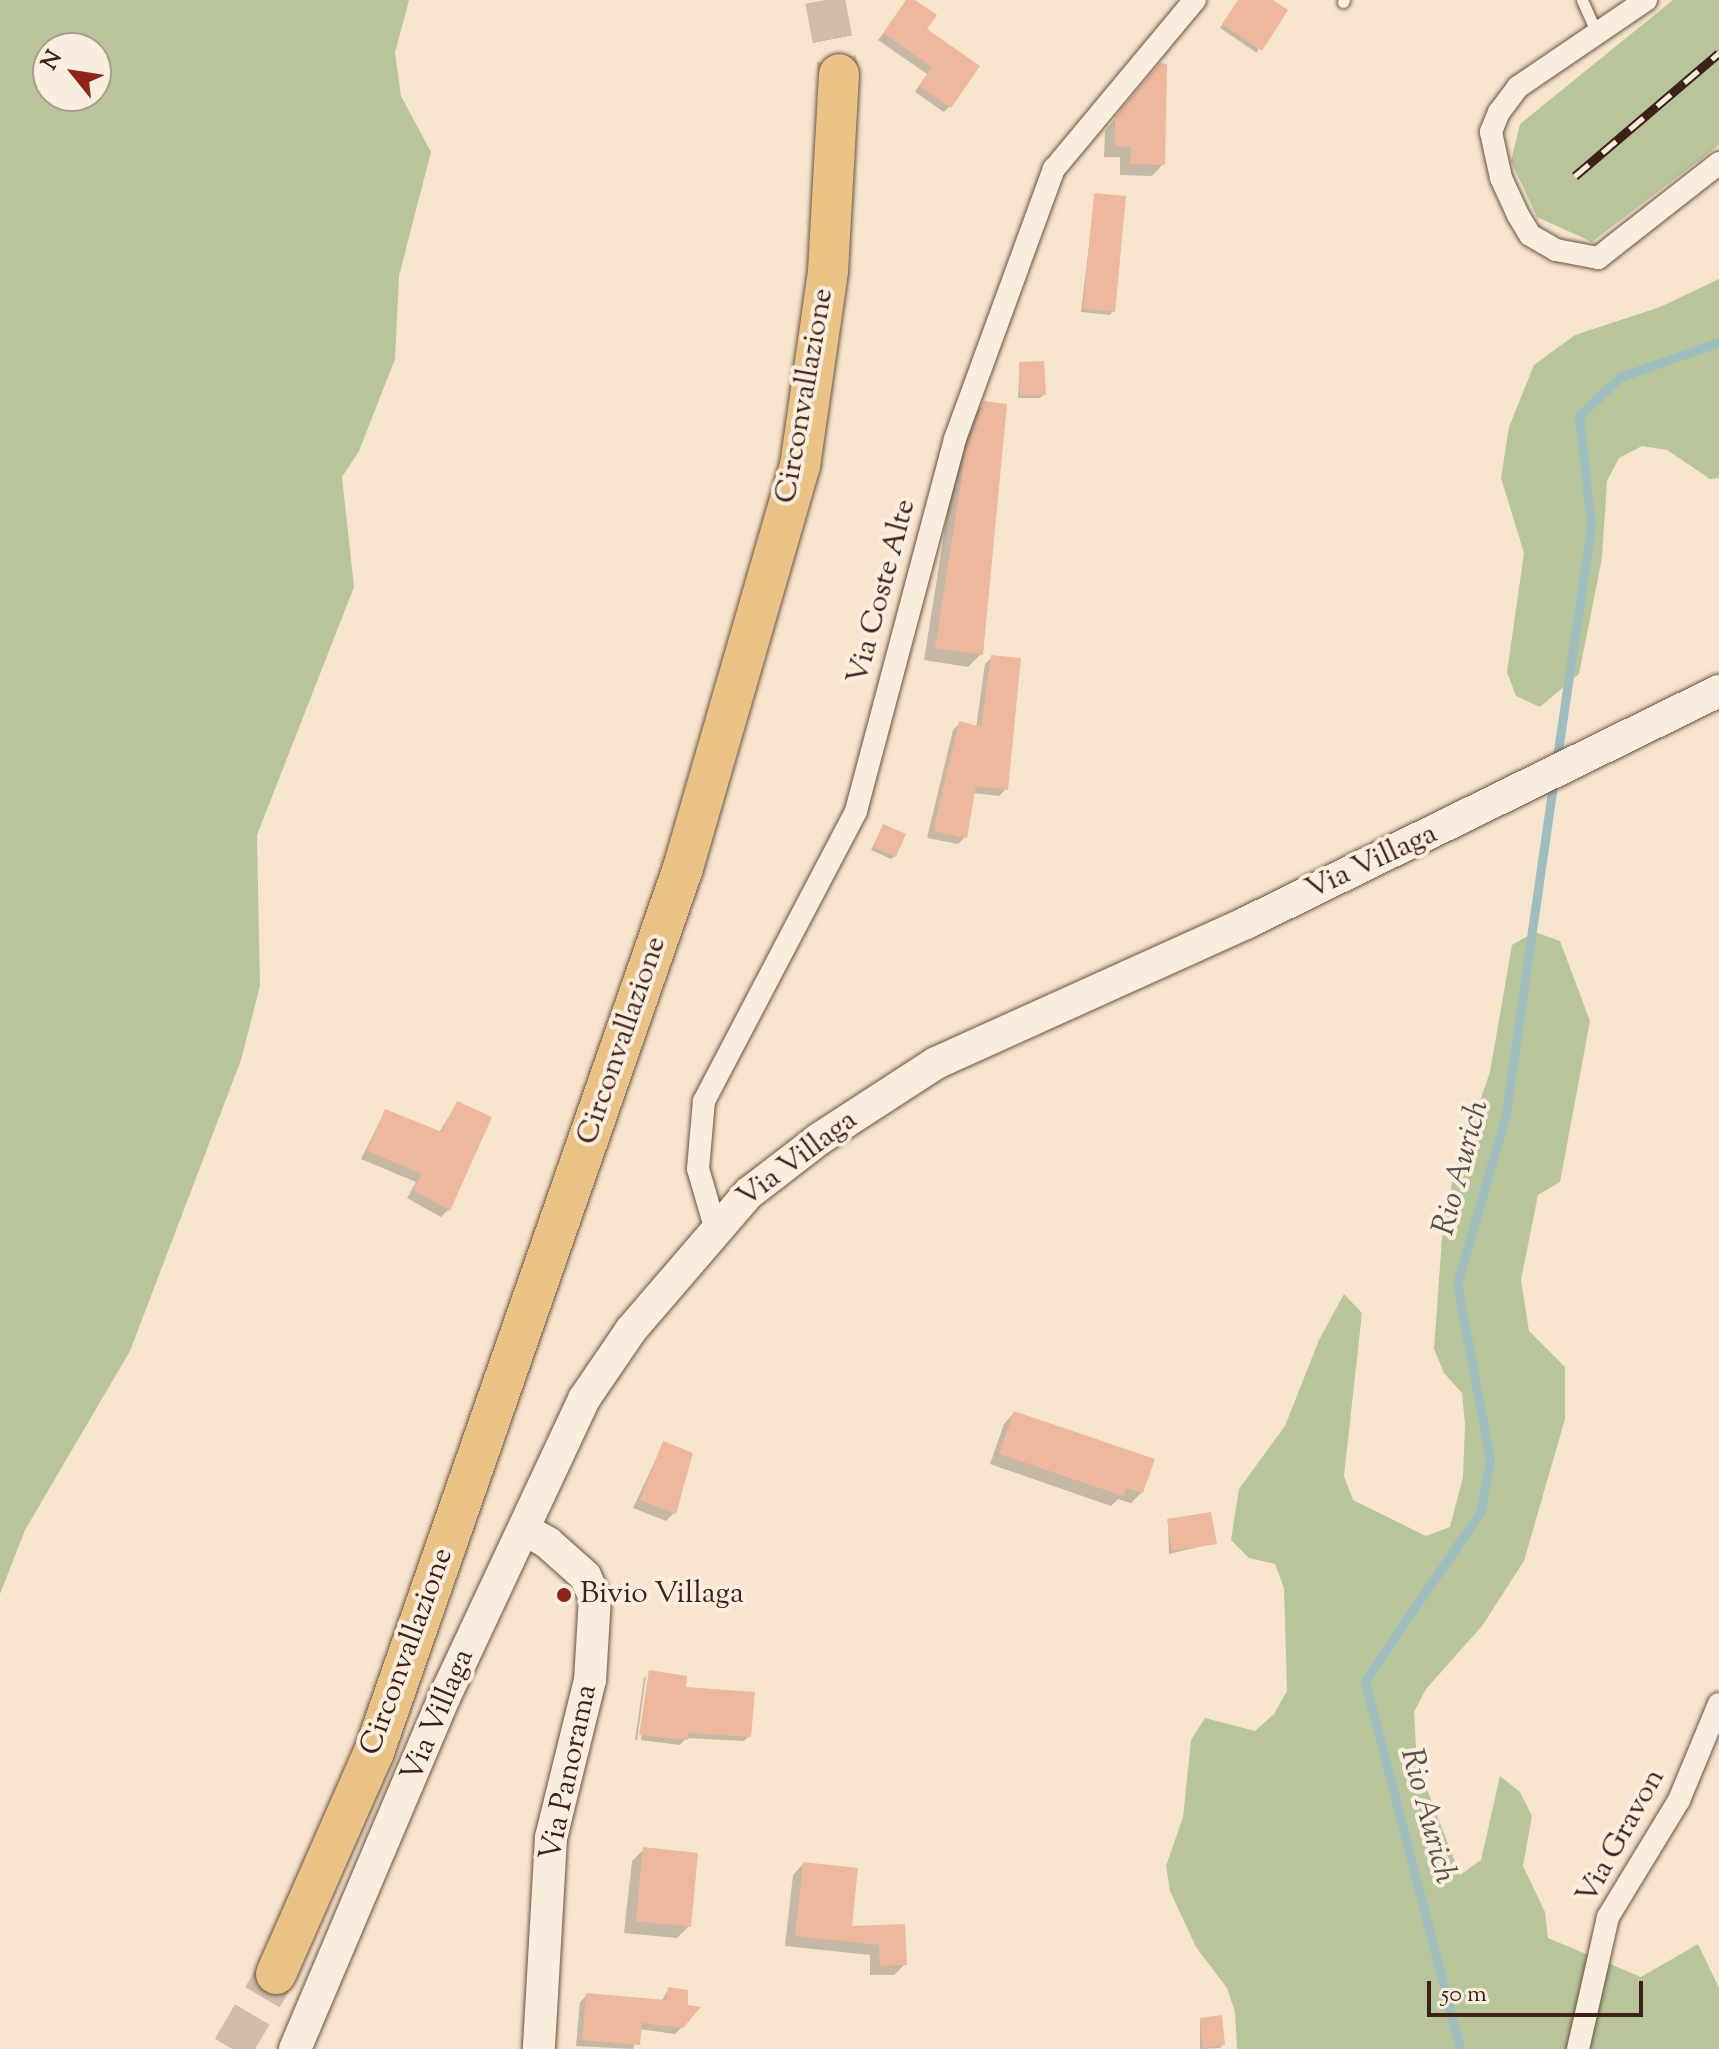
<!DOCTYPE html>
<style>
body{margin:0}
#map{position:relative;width:1719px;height:2049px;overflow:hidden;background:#f6e5cc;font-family:"Sorts Mill Goudy",serif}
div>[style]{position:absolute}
.green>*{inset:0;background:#b8c59b}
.shadow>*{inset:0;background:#0003}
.stream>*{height:9px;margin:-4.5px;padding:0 4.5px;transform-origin:4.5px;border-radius:4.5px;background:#9fbdbf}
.building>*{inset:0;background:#edb89d}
.highway-tunnel>*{height:40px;margin-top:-20px;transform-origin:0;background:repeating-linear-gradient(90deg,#d1bea8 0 40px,transparent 0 60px)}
.roads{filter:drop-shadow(0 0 2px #6b5244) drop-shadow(0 0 2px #6b5244)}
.lane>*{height:11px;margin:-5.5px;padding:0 5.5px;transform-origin:5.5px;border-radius:5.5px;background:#f9eede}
.street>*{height:22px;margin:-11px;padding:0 11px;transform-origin:11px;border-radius:11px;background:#f9eede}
.secondary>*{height:32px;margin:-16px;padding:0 16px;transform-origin:16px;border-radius:16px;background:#f9eede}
.highway>*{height:40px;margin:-20px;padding:0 20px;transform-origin:20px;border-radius:20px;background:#ebc286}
.rail>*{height:9px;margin-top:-4.5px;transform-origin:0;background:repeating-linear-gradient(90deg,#f9eede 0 18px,#3d2117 0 36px);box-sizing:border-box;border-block:2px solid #3d2117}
.dots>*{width:22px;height:22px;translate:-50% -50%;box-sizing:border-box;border:4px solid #f9eede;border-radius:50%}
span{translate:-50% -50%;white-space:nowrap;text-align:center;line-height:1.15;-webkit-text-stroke:8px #f9eede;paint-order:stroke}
.street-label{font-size:30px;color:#3d2117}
.poi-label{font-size:30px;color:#3d2117}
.left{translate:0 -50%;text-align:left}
.water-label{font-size:32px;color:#5a5049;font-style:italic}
.north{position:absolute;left:32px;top:32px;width:80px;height:80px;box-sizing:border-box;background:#f9eede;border:2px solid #ae9c8e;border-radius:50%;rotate:300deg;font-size:22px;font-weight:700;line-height:32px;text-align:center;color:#3d2117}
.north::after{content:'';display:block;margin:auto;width:28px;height:36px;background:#8f2418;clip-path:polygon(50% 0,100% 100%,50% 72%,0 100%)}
.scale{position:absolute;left:1427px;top:1981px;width:216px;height:36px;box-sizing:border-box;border:4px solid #3d2117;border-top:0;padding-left:10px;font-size:24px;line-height:28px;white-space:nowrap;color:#3d2117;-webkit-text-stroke:6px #f9eede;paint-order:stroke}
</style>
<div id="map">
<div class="green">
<div style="clip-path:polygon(evenodd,0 0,409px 0,395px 53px,401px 96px,431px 152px,399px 276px,395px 359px,359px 451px,342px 477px,354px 587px,257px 835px,260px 986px,241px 1060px,130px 1351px,25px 1530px,0 1594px,0 0,48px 48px,96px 48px,96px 96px,48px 96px,48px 48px)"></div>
<div style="clip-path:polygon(1673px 0,1719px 0,1719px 145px,1592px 242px,1537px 217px,1511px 161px,1520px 124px)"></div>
<div style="clip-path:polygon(1719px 279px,1719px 478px,1710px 479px,1667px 450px,1642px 446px,1619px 458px,1607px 481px,1602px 558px,1579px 674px,1540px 707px,1516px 696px,1507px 672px,1524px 553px,1501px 478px,1509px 427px,1534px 365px,1575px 335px,1660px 307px)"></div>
<div style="clip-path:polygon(1535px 932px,1560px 941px,1590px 1021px,1560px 1182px,1538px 1195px,1521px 1280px,1529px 1331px,1565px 1367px,1565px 1419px,1524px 1561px,1482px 1626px,1426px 1689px,1414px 1712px,1417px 1763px,1460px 1875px,1481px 1860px,1500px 1776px,1520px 1792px,1532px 1816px,1523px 1866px,1545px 1912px,1548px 1938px,1641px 1977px,1698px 1944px,1719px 1988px,1719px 2049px,1237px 2049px,1235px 2012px,1227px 1988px,1196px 1947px,1170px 1891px,1166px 1866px,1183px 1817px,1191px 1740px,1205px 1718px,1255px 1731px,1274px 1714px,1287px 1691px,1284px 1588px,1275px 1564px,1249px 1558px,1231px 1540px,1239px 1489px,1285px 1426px,1319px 1340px,1344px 1294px,1362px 1313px,1344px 1476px,1353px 1500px,1426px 1536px,1450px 1527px,1463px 1477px,1465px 1425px,1462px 1393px,1444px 1373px,1434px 1349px,1442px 1238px,1453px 1178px,1490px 1072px,1512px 945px)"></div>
</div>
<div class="shadow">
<div style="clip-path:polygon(912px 0,950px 106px,944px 112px,915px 92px,927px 74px,878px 40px)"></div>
<div style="clip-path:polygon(1239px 0,1271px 0,1257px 53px,1220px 28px)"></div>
<div style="clip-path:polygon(1149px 77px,1163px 164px,1152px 176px,1120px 175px,1120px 157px,1104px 157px,1105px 131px)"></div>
<div style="clip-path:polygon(1095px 196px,1113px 311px,1110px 315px,1081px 312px)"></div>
<div style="clip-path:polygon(1020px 364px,1044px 394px,1040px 398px,1018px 398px)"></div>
<div style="clip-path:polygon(985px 403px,981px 654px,968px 667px,924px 660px,955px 465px,972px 416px)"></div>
<div style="clip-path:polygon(992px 657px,1006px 789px,999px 796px,973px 793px,965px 837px,958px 844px,927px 838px,953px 730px,960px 723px,976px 728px,985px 664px)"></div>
<div style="clip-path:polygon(883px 826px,895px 856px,891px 859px,871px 850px)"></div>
<div style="clip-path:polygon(457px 1103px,449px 1209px,441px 1217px,407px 1198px,416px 1182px,361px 1159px,385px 1111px,439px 1133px)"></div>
<div style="clip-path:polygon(1014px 1413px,1142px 1492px,1131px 1503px,1118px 1499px,1111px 1506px,990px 1464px,1004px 1424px)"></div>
<div style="clip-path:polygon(663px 1444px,691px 1454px,674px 1513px,666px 1521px,633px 1508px)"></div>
<div style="clip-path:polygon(1168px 1521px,1215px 1543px,1169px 1554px)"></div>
<div style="clip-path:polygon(649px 1672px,683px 1688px,749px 1736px,744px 1741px,686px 1738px,680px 1745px,641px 1740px)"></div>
<div style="clip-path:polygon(646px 1676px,637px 1740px,635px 1740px,644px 1678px)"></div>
<div style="clip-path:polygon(644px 1849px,689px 1926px,677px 1938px,624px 1933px,632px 1861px)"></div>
<div style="clip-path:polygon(803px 1864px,850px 1928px,904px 1926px,905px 1964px,894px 1975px,870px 1975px,870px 1955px,785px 1946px,793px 1875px)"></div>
<div style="clip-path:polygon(668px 1990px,682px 2027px,675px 2034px,639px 2029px,633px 2049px,576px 2046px,580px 2002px,587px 1995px,661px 2002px)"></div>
<div style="clip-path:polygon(1200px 2020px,1223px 2044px,1220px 2048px,1200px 2049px)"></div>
</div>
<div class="stream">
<div style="left:1556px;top:764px;width:241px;rotate:-81.6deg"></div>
<div style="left:1591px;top:526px;width:111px;rotate:-96.2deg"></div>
<div style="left:1579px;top:416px;width:57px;rotate:-43.6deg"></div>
<div style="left:1620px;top:377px;width:105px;rotate:-19.5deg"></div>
<div style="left:1460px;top:2049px;width:380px;rotate:-104.5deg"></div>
<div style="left:1365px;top:1681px;width:207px;rotate:-55.8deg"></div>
<div style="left:1481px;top:1510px;width:51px;rotate:-79.8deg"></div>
<div style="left:1490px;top:1460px;width:179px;rotate:-100.6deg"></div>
<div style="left:1457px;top:1284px;width:173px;rotate:-73.9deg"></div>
<div style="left:1505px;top:1118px;width:343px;rotate:-81.8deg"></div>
</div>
<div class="building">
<div style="clip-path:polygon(906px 0,915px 0,937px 15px,927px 29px,980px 66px,951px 108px,919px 86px,932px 67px,883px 33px)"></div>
<div style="clip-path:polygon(1238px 0,1273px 0,1288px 10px,1262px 51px,1222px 24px)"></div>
<div style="clip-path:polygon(1160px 63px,1167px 64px,1165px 165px,1130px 164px,1131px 147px,1115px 146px,1115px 117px)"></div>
<div style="clip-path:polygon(1094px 193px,1126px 196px,1115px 312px,1083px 309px)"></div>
<div style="clip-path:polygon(1044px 361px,1046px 395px,1020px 396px,1019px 362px)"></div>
<div style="clip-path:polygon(984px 401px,1007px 404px,983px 655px,935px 648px,966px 450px)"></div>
<div style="clip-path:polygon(991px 655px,1021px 658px,1008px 790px,976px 786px,967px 838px,933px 831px,959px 721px,981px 727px)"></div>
<div style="clip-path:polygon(883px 824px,906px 834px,896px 857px,873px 847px)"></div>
<div style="clip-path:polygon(457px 1101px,492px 1117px,450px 1211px,413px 1190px,422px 1174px,367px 1151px,385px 1109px,442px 1132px)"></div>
<div style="clip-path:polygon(1014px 1411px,1155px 1459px,1143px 1493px,1126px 1488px,1123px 1496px,999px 1454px)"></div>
<div style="clip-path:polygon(663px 1441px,693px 1453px,676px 1514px,640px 1500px)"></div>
<div style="clip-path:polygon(1211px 1512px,1217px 1544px,1172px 1551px,1167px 1519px)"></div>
<div style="clip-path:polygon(649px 1670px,687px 1676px,686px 1687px,755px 1692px,751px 1737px,688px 1733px,688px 1740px,639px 1735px)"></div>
<div style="clip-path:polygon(643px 1847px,698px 1853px,691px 1927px,636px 1921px)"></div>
<div style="clip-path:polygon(803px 1862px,858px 1868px,852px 1926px,905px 1924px,907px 1965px,880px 1966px,879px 1945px,795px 1936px)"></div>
<div style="clip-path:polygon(668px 1987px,688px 1990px,688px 2005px,701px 2007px,683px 2028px,642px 2023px,640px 2045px,582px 2040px,586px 1993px,666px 2000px)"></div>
<div style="clip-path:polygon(1222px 2015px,1225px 2045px,1203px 2048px,1200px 2018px)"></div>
</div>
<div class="highway-tunnel">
<div style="left:825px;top:0;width:75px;rotate:79.3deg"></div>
<div style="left:232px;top:2049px;width:87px;rotate:-59.6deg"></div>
</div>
<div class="roads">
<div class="lane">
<div style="left:1582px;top:0;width:39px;rotate:66deg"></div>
<div style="left:1343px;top:2px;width:2px;rotate:-63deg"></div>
</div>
<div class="street">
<div style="left:1646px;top:0;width:155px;rotate:145.8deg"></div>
<div style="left:1518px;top:87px;width:31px;rotate:127deg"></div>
<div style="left:1499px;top:112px;width:22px;rotate:112deg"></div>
<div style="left:1491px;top:132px;width:47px;rotate:77.7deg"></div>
<div style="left:1501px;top:178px;width:41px;rotate:65.3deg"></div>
<div style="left:1518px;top:215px;width:23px;rotate:59deg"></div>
<div style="left:1530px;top:235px;width:30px;rotate:30deg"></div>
<div style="left:1556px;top:250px;width:43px;rotate:10.8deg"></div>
<div style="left:1598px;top:258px;width:154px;rotate:-38.1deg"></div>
<div style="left:715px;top:1227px;width:60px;rotate:-106.3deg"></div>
<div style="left:698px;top:1169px;width:68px;rotate:-85deg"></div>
<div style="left:704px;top:1101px;width:327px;rotate:-62.3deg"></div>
<div style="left:856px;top:811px;width:385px;rotate:-75.1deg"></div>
<div style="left:955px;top:439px;width:288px;rotate:-69.9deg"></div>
<div style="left:1054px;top:169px;width:220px;rotate:-50.2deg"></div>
<div style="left:1578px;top:2049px;width:135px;rotate:-77.2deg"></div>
<div style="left:1608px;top:1917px;width:137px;rotate:-58.7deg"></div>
<div style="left:1679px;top:1800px;width:104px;rotate:-67.4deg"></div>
</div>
<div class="secondary">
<div style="left:524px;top:1529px;width:28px;rotate:30deg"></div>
<div style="left:548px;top:1543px;width:50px;rotate:41.7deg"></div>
<div style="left:585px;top:1576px;width:23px;rotate:65deg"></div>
<div style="left:595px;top:1597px;width:83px;rotate:93.4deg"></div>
<div style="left:590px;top:1680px;width:163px;rotate:103.9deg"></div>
<div style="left:551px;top:1838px;width:211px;rotate:93.3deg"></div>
<div style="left:295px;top:2049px;width:381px;rotate:-67deg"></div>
<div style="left:444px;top:1698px;width:330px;rotate:-64.9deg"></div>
<div style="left:584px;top:1399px;width:83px;rotate:-55.7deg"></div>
<div style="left:631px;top:1330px;width:181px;rotate:-49.3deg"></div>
<div style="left:749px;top:1193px;width:88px;rotate:-37.6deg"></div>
<div style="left:819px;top:1139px;width:140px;rotate:-33deg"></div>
<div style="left:936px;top:1063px;width:340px;rotate:-24.3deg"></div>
<div style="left:1246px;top:923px;width:527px;rotate:-26.13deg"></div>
</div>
<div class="highway">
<div style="left:276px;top:1974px;width:243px;rotate:-66.2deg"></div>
<div style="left:374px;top:1752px;width:936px;rotate:-70.73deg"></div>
<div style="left:683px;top:868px;width:419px;rotate:-73.8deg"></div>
<div style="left:800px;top:466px;width:197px;rotate:-81.8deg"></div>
<div style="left:828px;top:271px;width:197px;rotate:-86.8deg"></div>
</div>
</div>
<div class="rail">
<div style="left:1575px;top:176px;width:189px;rotate:-40.5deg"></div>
</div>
<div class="dots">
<div style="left:564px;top:1595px;background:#8f2418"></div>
</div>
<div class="street-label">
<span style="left:806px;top:396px;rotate:-80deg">Circonvallazione</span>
<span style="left:883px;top:592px;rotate:-75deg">Via Coste Alte</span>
<span style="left:1372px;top:863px;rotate:-25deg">Via Villaga</span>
<span style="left:623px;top:1041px;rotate:-71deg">Circonvallazione</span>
<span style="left:798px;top:1160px;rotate:-37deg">Via Villaga</span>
<span style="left:408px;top:1652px;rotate:-70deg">Circonvallazione</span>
<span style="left:439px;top:1716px;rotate:-67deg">Via Villaga</span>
<span style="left:570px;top:1773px;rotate:-78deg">Via Panorama</span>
<span style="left:1622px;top:1837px;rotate:-61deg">Via Gravon</span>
</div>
<div class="poi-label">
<span class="left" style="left:580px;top:1595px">Bivio Villaga</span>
</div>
<div class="water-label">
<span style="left:1462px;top:1168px;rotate:-75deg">Rio Aurich</span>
<span style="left:1427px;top:1816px;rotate:75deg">Rio Aurich</span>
</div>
<div class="north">N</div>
<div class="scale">50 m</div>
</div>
